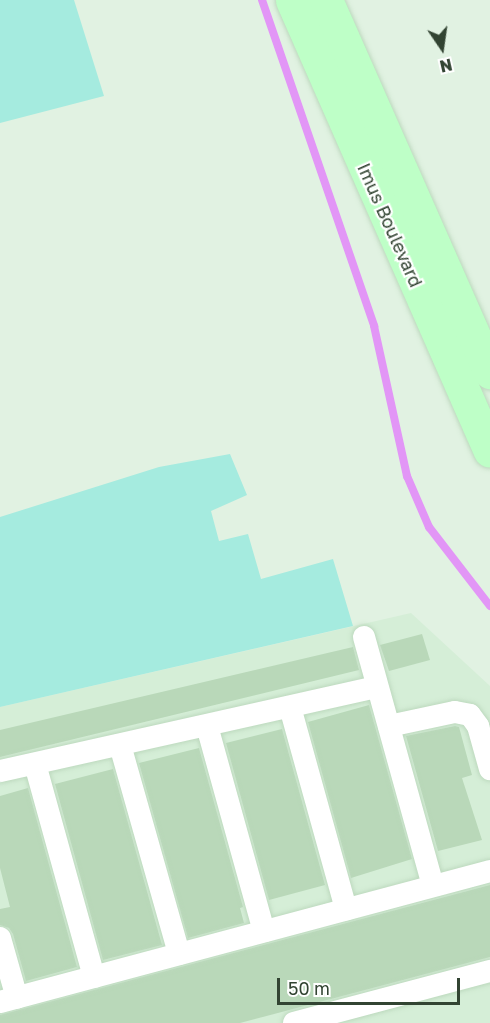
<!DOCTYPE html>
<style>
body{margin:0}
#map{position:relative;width:490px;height:1023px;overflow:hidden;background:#e1f2e2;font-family:"Golos Text",sans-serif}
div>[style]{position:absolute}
.residential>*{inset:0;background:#d5eed7}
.green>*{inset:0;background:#a5ebdf}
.stream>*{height:8px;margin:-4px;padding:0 4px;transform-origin:4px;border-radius:4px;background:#e296f6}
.building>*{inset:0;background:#b9d8b9}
.roads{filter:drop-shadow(0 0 2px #bdd9be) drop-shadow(0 0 2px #bdd9be)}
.street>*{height:22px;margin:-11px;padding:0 11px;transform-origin:11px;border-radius:11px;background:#fff}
.secondary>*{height:33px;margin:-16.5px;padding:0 16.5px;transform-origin:16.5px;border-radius:16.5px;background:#beffc7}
span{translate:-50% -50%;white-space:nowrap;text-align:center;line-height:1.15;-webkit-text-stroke:4.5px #fff;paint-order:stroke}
.street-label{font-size:18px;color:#324432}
.north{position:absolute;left:412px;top:18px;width:60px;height:60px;-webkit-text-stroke:4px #fff;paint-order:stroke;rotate:167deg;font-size:16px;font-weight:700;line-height:24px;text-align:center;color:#324432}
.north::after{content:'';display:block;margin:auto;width:21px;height:27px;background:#324432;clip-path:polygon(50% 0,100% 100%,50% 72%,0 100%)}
.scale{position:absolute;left:277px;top:978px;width:183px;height:27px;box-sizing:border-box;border:3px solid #324432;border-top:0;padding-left:8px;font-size:18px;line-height:21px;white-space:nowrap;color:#324432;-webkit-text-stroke:4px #fff;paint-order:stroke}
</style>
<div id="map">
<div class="residential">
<div style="clip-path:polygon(411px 613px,490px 686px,490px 1023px,0 1023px,0 707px)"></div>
</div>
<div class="green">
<div style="clip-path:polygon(0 0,74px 0,104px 96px,0 123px)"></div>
<div style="clip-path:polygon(230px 454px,247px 495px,211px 511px,219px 541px,248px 534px,261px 579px,333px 559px,353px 626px,0 707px,0 517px,159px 467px)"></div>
</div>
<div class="stream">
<div style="left:262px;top:0;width:345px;rotate:71deg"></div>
<div style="left:374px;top:326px;width:154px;rotate:77.6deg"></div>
<div style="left:407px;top:476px;width:56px;rotate:66.7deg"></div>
<div style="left:429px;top:527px;width:100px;rotate:52.3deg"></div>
</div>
<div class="building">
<div style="clip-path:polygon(422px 634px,430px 660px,389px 671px,380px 645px)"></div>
<div style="clip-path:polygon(353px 647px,359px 670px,0 757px,0 730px)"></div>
<div style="clip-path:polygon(369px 705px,412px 859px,351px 878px,308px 722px)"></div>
<div style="clip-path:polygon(455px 726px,459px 727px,472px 775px,462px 778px,482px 840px,438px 851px,406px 736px)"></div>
<div style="clip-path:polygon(282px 729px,325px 885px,269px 900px,226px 743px)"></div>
<div style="clip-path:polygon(199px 748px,243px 907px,240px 908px,244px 923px,188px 938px,139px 763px)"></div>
<div style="clip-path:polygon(113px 769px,162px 945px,103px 960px,55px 784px)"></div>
<div style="clip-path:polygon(28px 788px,77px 967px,26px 981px,13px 934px,9px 928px,0 925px,0 909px,10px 907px,0 868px,0 796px)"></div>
<div style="clip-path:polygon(490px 885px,490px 957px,240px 1023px,0 1023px,0 1015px)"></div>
</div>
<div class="roads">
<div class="street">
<div style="left:364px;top:637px;width:257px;rotate:74.5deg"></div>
<div style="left:290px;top:707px;width:210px;rotate:74.5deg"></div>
<div style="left:207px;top:726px;width:213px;rotate:74.5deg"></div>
<div style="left:389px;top:726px;width:67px;rotate:-12deg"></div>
<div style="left:455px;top:712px;width:15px;rotate:11deg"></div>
<div style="left:470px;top:715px;width:14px;rotate:54deg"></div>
<div style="left:478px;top:726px;width:45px;rotate:74.4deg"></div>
<div style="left:120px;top:745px;width:217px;rotate:74.2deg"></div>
<div style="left:35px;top:764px;width:221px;rotate:74.5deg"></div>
<div style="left:0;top:771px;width:386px;rotate:-12.6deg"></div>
<div style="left:0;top:938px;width:62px;rotate:74.2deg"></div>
<div style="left:0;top:1002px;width:507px;rotate:-14.97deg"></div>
<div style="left:294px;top:1023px;width:203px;rotate:-14.9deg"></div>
</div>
<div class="secondary">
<div style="left:292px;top:0;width:492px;rotate:66.3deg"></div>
<div style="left:326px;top:0;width:407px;rotate:66.2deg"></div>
</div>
</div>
<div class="street-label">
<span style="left:390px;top:225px;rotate:66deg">Imus Boulevard</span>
</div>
<div class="north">N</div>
<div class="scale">50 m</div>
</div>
